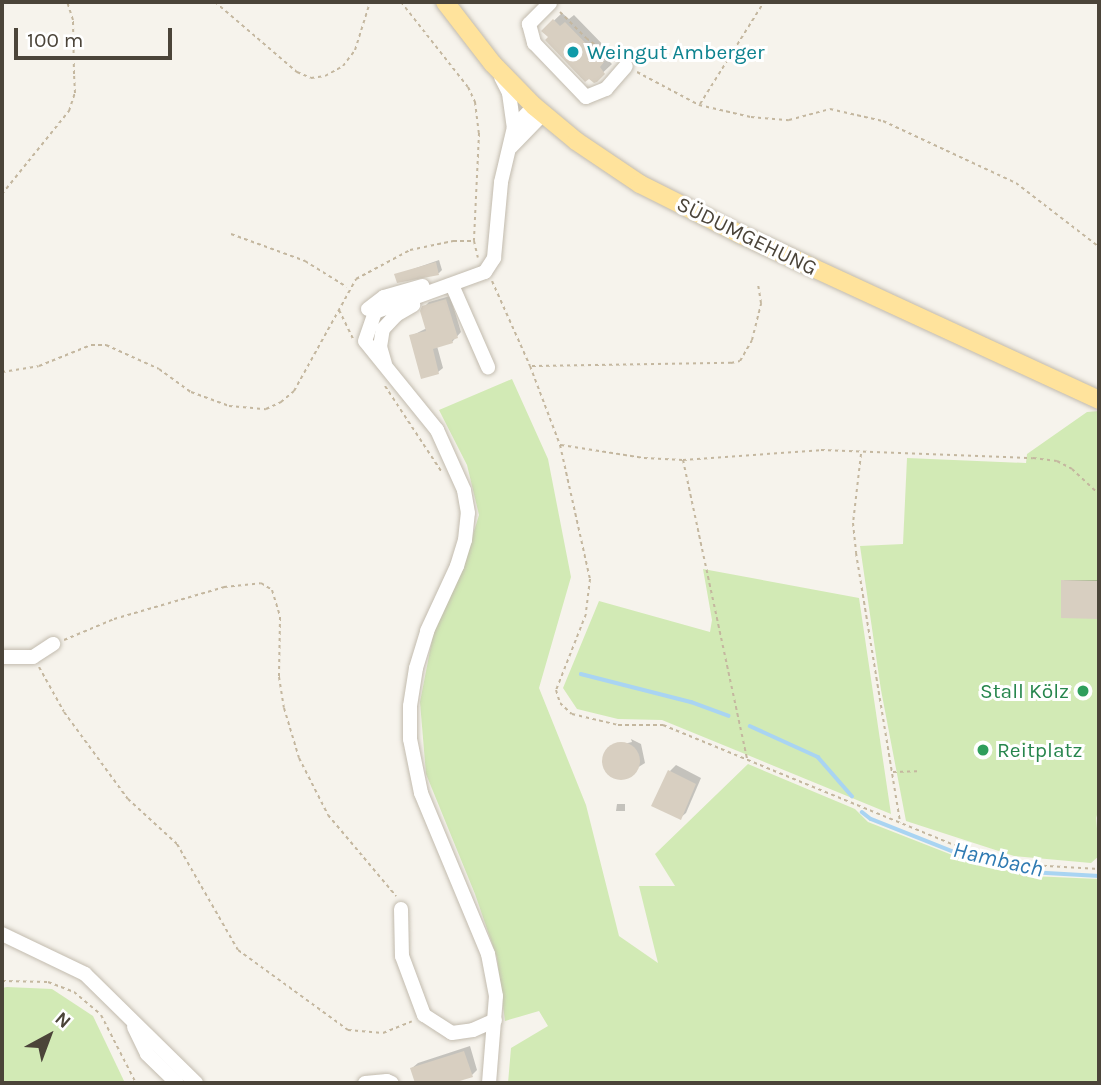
<!DOCTYPE html>
<meta charset="utf-8">
<style>
body{margin:0}
#map{position:relative;width:1101px;height:1085px;overflow:hidden;background:#f6f3ec;font-family:Karla,sans-serif}
div>[style]{position:absolute}
.green>*{inset:0;background:#d2eab5}
.shadow>*{inset:0;background:#0003}
.stream>*{height:3.5px;margin:-1.75px;padding:0 1.75px;transform-origin:1.75px;border-radius:1.75px;background:#a9d4f2}
.building>*{inset:0;background:#d8cfc1}
.round{border-radius:50%}
.path>*{height:2px;margin-top:-1px;transform-origin:0;background:repeating-linear-gradient(90deg,#c4b79f 0 3.5px,transparent 0 7px)}
.roads{filter:drop-shadow(0 0 2px #c2bbae) drop-shadow(0 0 2px #c2bbae)}
.minor>*{height:14px;margin:-7px;padding:0 7px;transform-origin:7px;border-radius:7px;background:#fff}
.major>*{height:18px;margin:-9px;padding:0 9px;transform-origin:9px;border-radius:9px;background:#ffe39c}
.dots>*{width:19px;height:19px;translate:-50% -50%;box-sizing:border-box;border:4px solid #fff;border-radius:50%}
span{translate:-50% -50%;white-space:nowrap;text-align:center;line-height:1.15;-webkit-text-stroke:6px #fff;paint-order:stroke}
.culture-label{font-size:21px;color:#0d838f}
.left{translate:0 -50%;text-align:left}
.street-label{font-size:21px;color:#4b4439}
.leisure-label{font-size:21px;color:#27864d}
.right{translate:-100% -50%;text-align:right}
.water-label{font-size:23px;color:#2e7ab2;font-style:italic}
.frame{position:absolute;inset:0;border:4px solid #4b4439;pointer-events:none}
.north{position:absolute;left:14px;top:1001px;width:70px;height:70px;-webkit-text-stroke:5px #fff;paint-order:stroke;rotate:41deg;font-size:19px;font-weight:700;line-height:28px;text-align:center;color:#4b4439}
.north::after{content:'';display:block;margin:auto;width:24px;height:32px;background:#4b4439;clip-path:polygon(50% 0,100% 100%,50% 72%,0 100%)}
.scale{position:absolute;left:14px;top:28px;width:158px;height:32px;box-sizing:border-box;border:4px solid #4b4439;border-top:0;padding-left:9px;font-size:21px;line-height:24px;white-space:nowrap;color:#4b4439;-webkit-text-stroke:5px #fff;paint-order:stroke}
</style>
<div id="map">
<div class="green">
<div style="clip-path:polygon(512px 379px,548px 459px,571px 577px,539px 688px,586px 805px,619px 936px,658px 963px,639px 886px,675px 886px,655px 854px,748px 764px,855px 809px,868px 822px,965px 860px,1031px 876px,1099px 879px,1099px 1083px,508px 1083px,511px 1048px,548px 1026px,539px 1011px,505px 1021px,497px 958px,475px 894px,426px 774px,420px 702px,435px 625px,463px 567px,479px 515px,467px 465px,439px 410px)"></div>
<div style="clip-path:polygon(1099px 411px,1099px 824px,1096px 815px,1099px 856px,1091px 863px,1014px 856px,906px 821px,881px 690px,860px 546px,903px 544px,907px 458px,1026px 463px,1027px 454px,1087px 412px)"></div>
<div style="clip-path:polygon(703px 569px,859px 598px,891px 814px,662px 720px,618px 719px,577px 709px,563px 688px,599px 601px,710px 632px,712px 620px)"></div>
<div style="clip-path:polygon(7px 987px,52px 989px,93px 1016px,125px 1083px,2px 1083px,2px 988px)"></div>
</div>
<div class="shadow">
<div style="clip-path:polygon(562px 13px,569px 19px,574px 15px,611px 53px,606px 58px,612px 64px,594px 81px,543px 31px)"></div>
<div style="clip-path:polygon(439px 260px,442px 270px,439px 273px,396px 275px)"></div>
<div style="clip-path:polygon(450px 296px,461px 332px,452px 342px,437px 346px,443px 368px,438px 372px,411px 336px,427px 328px,424px 307px,429px 302px)"></div>
<div style="clip-path:polygon(1064px 580px,1099px 580px,1099px 617px,1063px 617px)"></div>
<div style="clip-path:polygon(631px 739px,641px 744px,645px 763px,621px 778px,608px 771px,604px 761px,611px 747px,632px 742px)"></div>
<div style="clip-path:polygon(676px 765px,701px 778px,686px 813px,680px 818px,670px 771px)"></div>
<div style="clip-path:polygon(617px 804px,625px 804px,625px 811px,616px 811px)"></div>
<div style="clip-path:polygon(470px 1046px,477px 1070px,472px 1075px,447px 1083px,435px 1083px,434px 1078px,416px 1083px,412px 1068px,418px 1063px)"></div>
</div>
<div class="stream">
<div style="left:581px;top:674px;width:114px;rotate:14.3deg"></div>
<div style="left:691px;top:702px;width:40px;rotate:20.2deg"></div>
<div style="left:750px;top:726px;width:75px;rotate:24.5deg"></div>
<div style="left:818px;top:757px;width:52px;rotate:48.9deg"></div>
<div style="left:862px;top:812px;width:11px;rotate:38deg"></div>
<div style="left:871px;top:819px;width:103px;rotate:21.6deg"></div>
<div style="left:967px;top:857px;width:64px;rotate:13.6deg"></div>
<div style="left:1029px;top:872px;width:70px;rotate:3.3deg"></div>
</div>
<div class="building">
<div style="clip-path:polygon(553px 19px,560px 26px,565px 22px,604px 62px,600px 67px,605px 74px,597px 82px,594px 83px,589px 79px,585px 82px,545px 40px,548px 37px,541px 31px)"></div>
<div style="clip-path:polygon(436px 262px,439px 275px,397px 283px,394px 274px)"></div>
<div style="clip-path:polygon(446px 299px,458px 338px,452px 340px,453px 343px,433px 349px,439px 374px,421px 379px,409px 335px,426px 331px,420px 311px,422px 306px)"></div>
<div style="clip-path:polygon(1061px 580px,1099px 581px,1099px 619px,1061px 618px)"></div>
<div class="round" style="left:602px;top:742px;width:38px;height:38px"></div>
<div style="clip-path:polygon(668px 770px,696px 784px,681px 820px,651px 806px)"></div>
<div style="clip-path:polygon(464px 1051px,473px 1077px,453px 1083px,434px 1083px,433px 1081px,415px 1083px,410px 1068px)"></div>
</div>
<div class="path">
<div style="left:215px;top:2px;width:108px;rotate:40.5deg"></div>
<div style="left:297px;top:72px;width:15px;rotate:23deg"></div>
<div style="left:311px;top:78px;width:14px;rotate:-8deg"></div>
<div style="left:325px;top:76px;width:21px;rotate:-29deg"></div>
<div style="left:343px;top:66px;width:20px;rotate:-53deg"></div>
<div style="left:355px;top:50px;width:50px;rotate:-72.6deg"></div>
<div style="left:401px;top:2px;width:108px;rotate:51.8deg"></div>
<div style="left:468px;top:87px;width:17px;rotate:65deg"></div>
<div style="left:475px;top:102px;width:31px;rotate:83deg"></div>
<div style="left:479px;top:133px;width:108px;rotate:92.7deg"></div>
<div style="left:474px;top:241px;width:17px;rotate:77deg"></div>
<div style="left:560px;top:12px;width:37px;rotate:45deg"></div>
<div style="left:586px;top:38px;width:34px;rotate:36deg"></div>
<div style="left:637px;top:72px;width:70px;rotate:28deg"></div>
<div style="left:699px;top:105px;width:53px;rotate:13deg"></div>
<div style="left:751px;top:117px;width:38px;rotate:5deg"></div>
<div style="left:789px;top:120px;width:42px;rotate:-15deg"></div>
<div style="left:830px;top:109px;width:54px;rotate:12.8deg"></div>
<div style="left:883px;top:121px;width:147px;rotate:25deg"></div>
<div style="left:1016px;top:183px;width:105px;rotate:37.6deg"></div>
<div style="left:700px;top:104px;width:120px;rotate:-57.9deg"></div>
<div style="left:2px;top:194px;width:107px;rotate:-51.1deg"></div>
<div style="left:69px;top:111px;width:19px;rotate:-72deg"></div>
<div style="left:75px;top:93px;width:19px;rotate:-93deg"></div>
<div style="left:74px;top:74px;width:54px;rotate:-91.1deg"></div>
<div style="left:73px;top:20px;width:19px;rotate:-108deg"></div>
<div style="left:231px;top:234px;width:79px;rotate:20deg"></div>
<div style="left:305px;top:261px;width:49px;rotate:31.8deg"></div>
<div style="left:492px;top:281px;width:93px;rotate:65.9deg"></div>
<div style="left:530px;top:366px;width:85px;rotate:69.2deg"></div>
<div style="left:560px;top:445px;width:137px;rotate:77.4deg"></div>
<div style="left:590px;top:579px;width:35px;rotate:97deg"></div>
<div style="left:586px;top:614px;width:82px;rotate:111.5deg"></div>
<div style="left:556px;top:690px;width:14px;rotate:73deg"></div>
<div style="left:560px;top:703px;width:16px;rotate:43deg"></div>
<div style="left:572px;top:714px;width:47px;rotate:13.4deg"></div>
<div style="left:618px;top:725px;width:45px"></div>
<div style="left:663px;top:725px;width:331px;rotate:22.4deg"></div>
<div style="left:969px;top:851px;width:62px;rotate:13.1deg"></div>
<div style="left:1029px;top:865px;width:70px;rotate:3.3deg"></div>
<div style="left:339px;top:310px;width:32px;rotate:64deg"></div>
<div style="left:532px;top:366px;width:199px;rotate:-0.9deg"></div>
<div style="left:731px;top:363px;width:9px;rotate:-13deg"></div>
<div style="left:740px;top:361px;width:24px;rotate:-60deg"></div>
<div style="left:752px;top:340px;width:38px;rotate:-76deg"></div>
<div style="left:761px;top:303px;width:18px;rotate:-99deg"></div>
<div style="left:2px;top:372px;width:37px;rotate:-9deg"></div>
<div style="left:39px;top:366px;width:56px;rotate:-22deg"></div>
<div style="left:91px;top:345px;width:15px"></div>
<div style="left:106px;top:345px;width:58px;rotate:24.4deg"></div>
<div style="left:159px;top:369px;width:39px;rotate:36deg"></div>
<div style="left:191px;top:392px;width:40px;rotate:20.2deg"></div>
<div style="left:229px;top:406px;width:37px;rotate:5deg"></div>
<div style="left:266px;top:409px;width:17px;rotate:-25deg"></div>
<div style="left:281px;top:402px;width:17px;rotate:-40deg"></div>
<div style="left:294px;top:391px;width:128px;rotate:-61deg"></div>
<div style="left:356px;top:279px;width:61px;rotate:-28.2deg"></div>
<div style="left:410px;top:250px;width:44px;rotate:-11.8deg"></div>
<div style="left:453px;top:241px;width:20px"></div>
<div style="left:385px;top:386px;width:102px;rotate:56.6deg"></div>
<div style="left:561px;top:445px;width:84px;rotate:8.9deg"></div>
<div style="left:644px;top:458px;width:39px;rotate:3deg"></div>
<div style="left:683px;top:460px;width:138px;rotate:-4.1deg"></div>
<div style="left:821px;top:450px;width:212px;rotate:2.2deg"></div>
<div style="left:1033px;top:458px;width:24px;rotate:7deg"></div>
<div style="left:1057px;top:461px;width:17px;rotate:28deg"></div>
<div style="left:1072px;top:469px;width:37px;rotate:43deg"></div>
<div style="left:861px;top:454px;width:69px;rotate:96.6deg"></div>
<div style="left:853px;top:523px;width:30px;rotate:84deg"></div>
<div style="left:856px;top:553px;width:273px;rotate:80.7deg"></div>
<div style="left:683px;top:460px;width:305px;rotate:77.9deg"></div>
<div style="left:64px;top:640px;width:54px;rotate:-22.8deg"></div>
<div style="left:114px;top:619px;width:115px;rotate:-16.2deg"></div>
<div style="left:224px;top:587px;width:37px;rotate:-6deg"></div>
<div style="left:261px;top:583px;width:13px;rotate:32deg"></div>
<div style="left:272px;top:590px;width:28px;rotate:73deg"></div>
<div style="left:280px;top:617px;width:60px;rotate:91deg"></div>
<div style="left:279px;top:677px;width:31px;rotate:81deg"></div>
<div style="left:284px;top:708px;width:52px;rotate:73.3deg"></div>
<div style="left:299px;top:758px;width:64px;rotate:63deg"></div>
<div style="left:328px;top:815px;width:106px;rotate:50deg"></div>
<div style="left:39px;top:667px;width:51px;rotate:60.9deg"></div>
<div style="left:64px;top:712px;width:108px;rotate:53.7deg"></div>
<div style="left:128px;top:799px;width:67px;rotate:42.6deg"></div>
<div style="left:177px;top:844px;width:122px;rotate:60.1deg"></div>
<div style="left:238px;top:950px;width:136px;rotate:36deg"></div>
<div style="left:348px;top:1030px;width:35px;rotate:5deg"></div>
<div style="left:383px;top:1033px;width:31px;rotate:-22deg"></div>
<div style="left:893px;top:772px;width:24px;rotate:-2deg"></div>
<div style="left:1099px;top:776px;width:10px;rotate:90deg"></div>
<div style="left:2px;top:981px;width:46px;rotate:1.2deg"></div>
<div style="left:48px;top:982px;width:28px;rotate:21deg"></div>
<div style="left:74px;top:992px;width:35px;rotate:40deg"></div>
<div style="left:101px;top:1015px;width:76px;rotate:62.8deg"></div>
</div>
<div class="roads">
<div class="minor">
<div style="left:550px;top:3px;width:30px;rotate:135deg"></div>
<div style="left:529px;top:24px;width:20px;rotate:75deg"></div>
<div style="left:534px;top:43px;width:75px;rotate:46.1deg"></div>
<div style="left:586px;top:97px;width:22px;rotate:-22deg"></div>
<div style="left:606px;top:89px;width:30px;rotate:-49deg"></div>
<div style="left:501px;top:77px;width:18px;rotate:63deg"></div>
<div style="left:509px;top:93px;width:34px;rotate:82deg"></div>
<div style="left:511px;top:147px;width:46px;rotate:-45.9deg"></div>
<div style="left:452px;top:285px;width:90px;rotate:66.3deg"></div>
<div style="left:368px;top:309px;width:20px;rotate:-37deg"></div>
<div style="left:384px;top:297px;width:40px;rotate:-16deg"></div>
<div style="left:385px;top:364px;width:18px;rotate:-106deg"></div>
<div style="left:380px;top:347px;width:18px;rotate:-81deg"></div>
<div style="left:383px;top:329px;width:19px;rotate:-47deg"></div>
<div style="left:396px;top:315px;width:20px;rotate:-30deg"></div>
<div style="left:2px;top:657px;width:31px"></div>
<div style="left:33px;top:657px;width:24px;rotate:-33deg"></div>
<div style="left:401px;top:909px;width:47px;rotate:88.8deg"></div>
<div style="left:402px;top:956px;width:63px;rotate:69.6deg"></div>
<div style="left:424px;top:1015px;width:33px;rotate:33deg"></div>
<div style="left:452px;top:1033px;width:21px;rotate:-8deg"></div>
<div style="left:473px;top:1030px;width:24px;rotate:-24deg"></div>
<div style="left:2px;top:934px;width:92px;rotate:25.7deg"></div>
<div style="left:85px;top:974px;width:156px;rotate:44.5deg"></div>
<div style="left:134px;top:1027px;width:30px;rotate:64deg"></div>
<div style="left:147px;top:1054px;width:42px;rotate:44deg"></div>
<div style="left:365px;top:1083px;width:22px;rotate:-5deg"></div>
<div style="left:387px;top:1081px;width:5px;rotate:22deg"></div>
<div style="left:489px;top:1083px;width:87px;rotate:-85.4deg"></div>
<div style="left:496px;top:996px;width:43px;rotate:-100.8deg"></div>
<div style="left:488px;top:954px;width:174px;rotate:-112.6deg"></div>
<div style="left:421px;top:793px;width:55px;rotate:-101.5deg"></div>
<div style="left:410px;top:739px;width:33px;rotate:-90deg"></div>
<div style="left:410px;top:706px;width:38px;rotate:-81deg"></div>
<div style="left:416px;top:668px;width:39px;rotate:-73deg"></div>
<div style="left:427px;top:631px;width:72px;rotate:-65.2deg"></div>
<div style="left:457px;top:566px;width:27px;rotate:-73deg"></div>
<div style="left:465px;top:540px;width:27px;rotate:-84deg"></div>
<div style="left:468px;top:513px;width:23px;rotate:-100deg"></div>
<div style="left:464px;top:490px;width:66px;rotate:-114.2deg"></div>
<div style="left:437px;top:430px;width:114px;rotate:-129deg"></div>
<div style="left:365px;top:341px;width:31px;rotate:-71deg"></div>
<div style="left:375px;top:312px;width:117px;rotate:-20deg"></div>
<div style="left:485px;top:272px;width:17px;rotate:-57deg"></div>
<div style="left:494px;top:258px;width:76px;rotate:-84.7deg"></div>
<div style="left:501px;top:182px;width:57px;rotate:-76.7deg"></div>
<div style="left:514px;top:127px;width:29px;rotate:-46deg"></div>
</div>
<div class="major">
<div style="left:445px;top:2px;width:78px;rotate:52.3deg"></div>
<div style="left:493px;top:64px;width:59px;rotate:45.7deg"></div>
<div style="left:534px;top:106px;width:55px;rotate:39.8deg"></div>
<div style="left:576px;top:141px;width:77px;rotate:33.9deg"></div>
<div style="left:640px;top:184px;width:112px;rotate:26.6deg"></div>
<div style="left:740px;top:234px;width:396px;rotate:24.8deg"></div>
</div>
</div>
<div class="dots">
<div style="left:573px;top:52px;background:#0f9aa8"></div>
<div style="left:1083px;top:691px;background:#2e9e5b"></div>
<div style="left:983px;top:750px;background:#2e9e5b"></div>
</div>
<div class="culture-label">
<span class="left" style="left:587px;top:52px">Weingut Amberger</span>
</div>
<div class="street-label">
<span style="left:747px;top:236px;rotate:26deg">SÜDUMGEHUNG</span>
</div>
<div class="leisure-label">
<span class="right" style="left:1069px;top:691px">Stall Kölz</span>
<span class="left" style="left:997px;top:750px">Reitplatz</span>
</div>
<div class="water-label">
<span style="left:998px;top:860px;rotate:13deg">Hambach</span>
</div>
<div class="frame"></div>
<div class="north">N</div>
<div class="scale">100 m</div>
</div>
